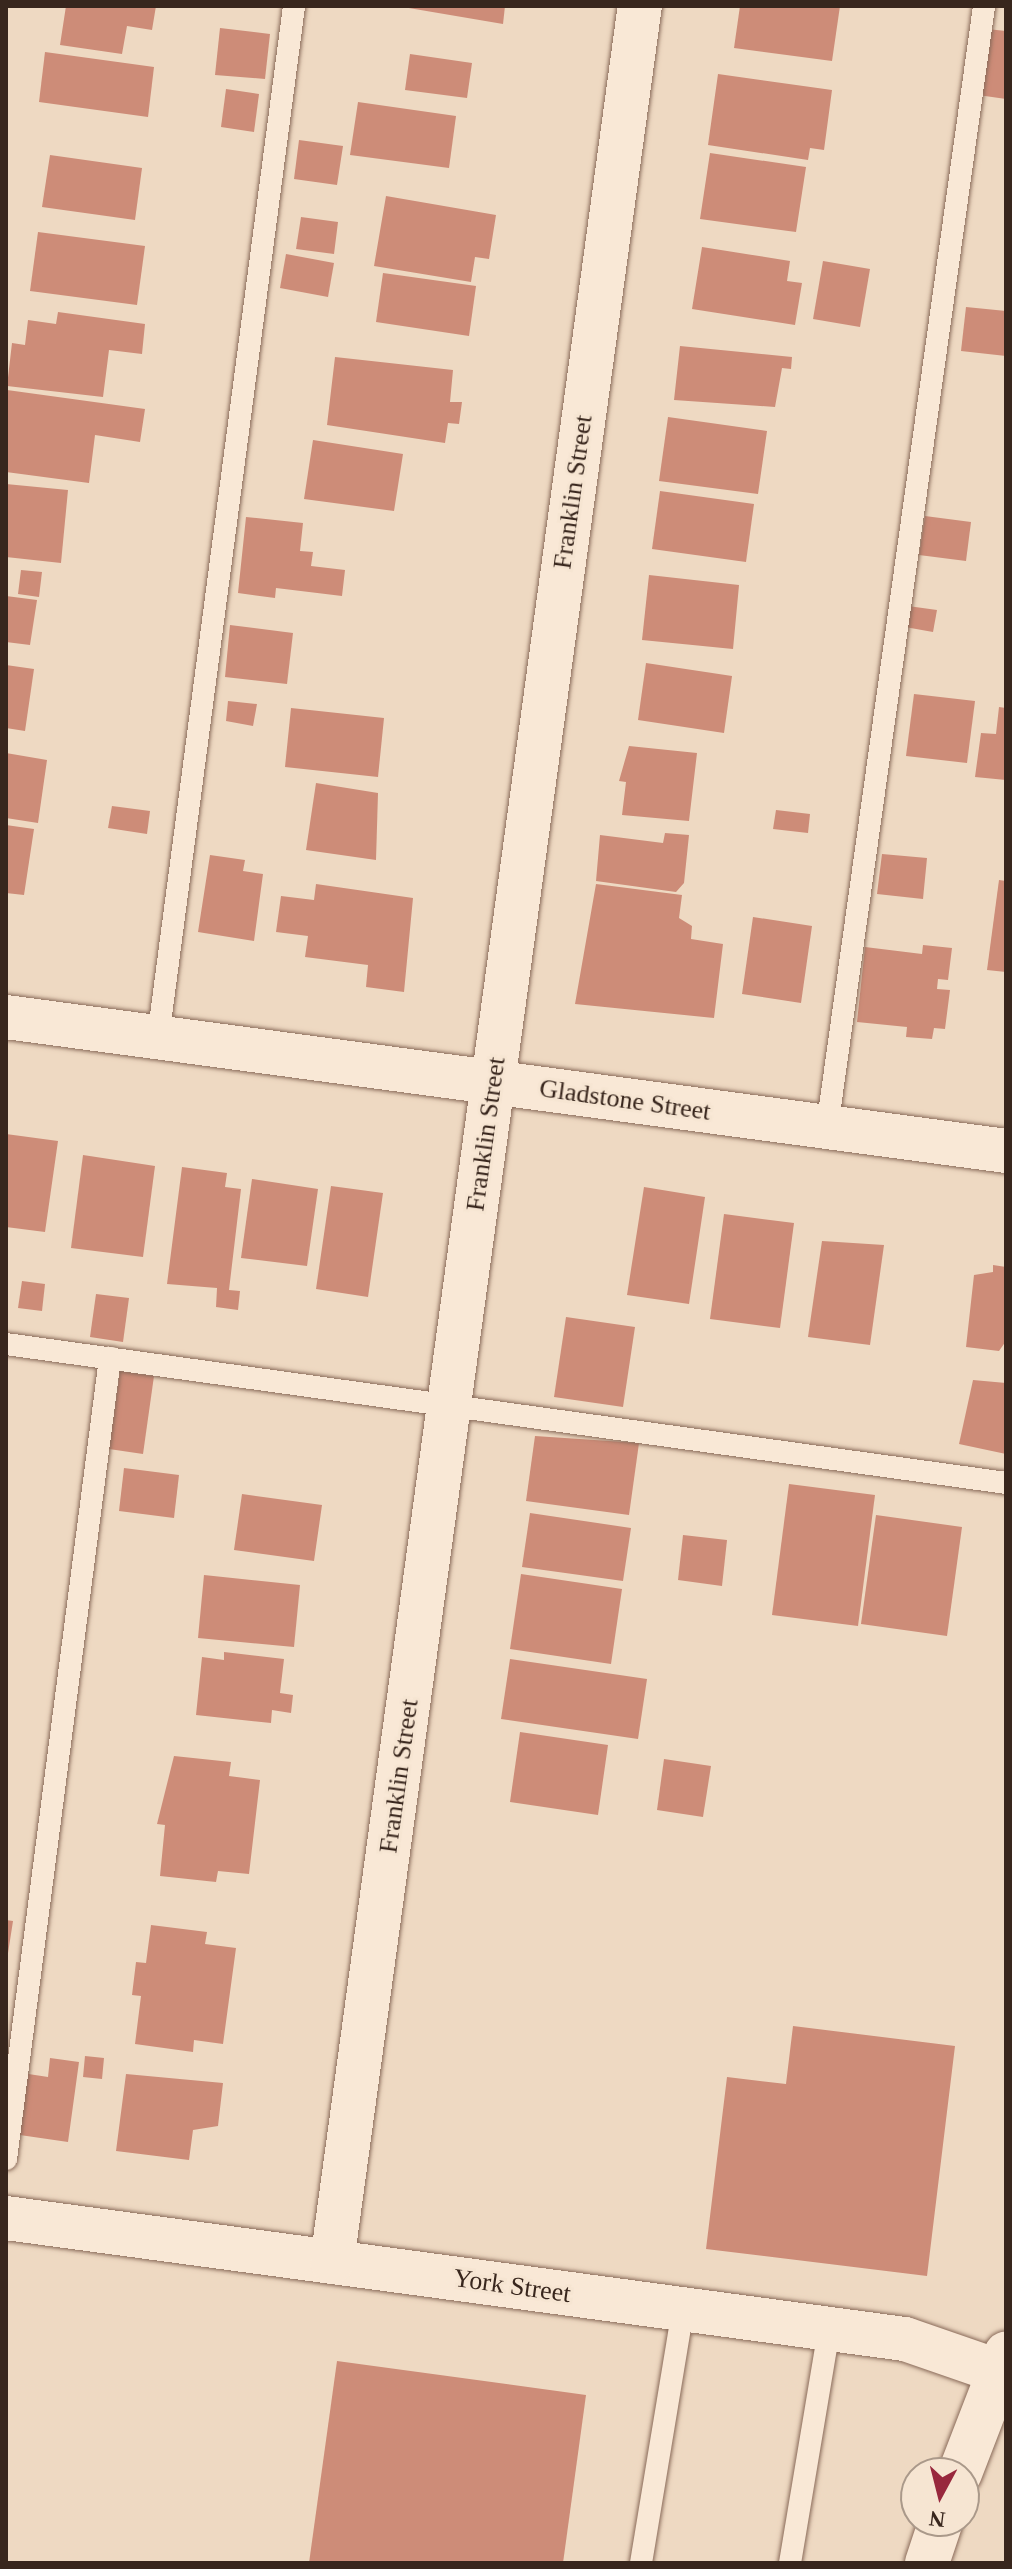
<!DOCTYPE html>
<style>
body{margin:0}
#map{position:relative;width:1012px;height:2569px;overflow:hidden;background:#eed9c2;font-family:Georgia,serif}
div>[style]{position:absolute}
.building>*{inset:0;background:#cd8c78}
.roads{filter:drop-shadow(0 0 2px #896a59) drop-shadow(0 0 2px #896a59)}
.lane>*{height:22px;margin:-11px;padding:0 11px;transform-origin:11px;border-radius:11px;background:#f9e8d6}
.street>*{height:44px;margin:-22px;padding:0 22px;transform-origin:22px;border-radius:22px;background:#f9e8d6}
.secondary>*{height:44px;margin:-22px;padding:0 22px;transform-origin:22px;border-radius:22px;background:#f9e8d6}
span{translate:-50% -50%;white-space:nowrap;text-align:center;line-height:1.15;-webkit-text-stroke:6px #f6e5d2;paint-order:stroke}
.street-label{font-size:26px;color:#38261d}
.frame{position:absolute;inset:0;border:8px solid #38261d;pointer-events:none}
.north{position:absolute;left:900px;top:2457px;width:80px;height:80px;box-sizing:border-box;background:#f6e5d2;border:2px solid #aa998a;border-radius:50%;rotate:187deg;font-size:22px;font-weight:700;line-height:32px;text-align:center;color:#38261d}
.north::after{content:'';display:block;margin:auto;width:28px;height:36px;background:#98283d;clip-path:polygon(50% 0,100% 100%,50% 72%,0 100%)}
</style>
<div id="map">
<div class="building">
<div style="clip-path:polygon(66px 6px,156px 6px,152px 30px,127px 26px,122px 54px,60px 45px)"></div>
<div style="clip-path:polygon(397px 6px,505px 6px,503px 24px)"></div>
<div style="clip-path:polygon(740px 6px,840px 6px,832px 61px,734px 48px)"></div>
<div style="clip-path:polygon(220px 28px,270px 34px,265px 79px,215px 75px)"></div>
<div style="clip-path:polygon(987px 29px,1006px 31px,1006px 99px,978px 95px)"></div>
<div style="clip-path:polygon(45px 52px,154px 67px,148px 117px,39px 102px)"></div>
<div style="clip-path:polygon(410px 54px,472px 63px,467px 98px,405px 90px)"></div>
<div style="clip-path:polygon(718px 74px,832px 90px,824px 150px,810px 148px,808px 160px,708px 145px)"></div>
<div style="clip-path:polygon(226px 89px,259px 94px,254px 132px,221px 127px)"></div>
<div style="clip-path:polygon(358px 102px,456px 116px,449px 168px,350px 155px)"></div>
<div style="clip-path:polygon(299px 140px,343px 146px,337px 185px,294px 179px)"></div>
<div style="clip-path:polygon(710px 153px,806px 167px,796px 232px,700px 219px)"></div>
<div style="clip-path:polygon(50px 155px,142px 168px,135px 220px,42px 207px)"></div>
<div style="clip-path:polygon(386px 196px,496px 215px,489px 259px,475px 257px,471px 282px,374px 266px)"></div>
<div style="clip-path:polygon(301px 217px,338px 222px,334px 254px,296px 249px)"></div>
<div style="clip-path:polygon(38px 232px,145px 246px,137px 305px,30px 291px)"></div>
<div style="clip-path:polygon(702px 247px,790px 261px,787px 281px,802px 283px,795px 325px,692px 309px)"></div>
<div style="clip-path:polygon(286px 254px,334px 263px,328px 297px,280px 288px)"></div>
<div style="clip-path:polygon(823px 261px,870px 269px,860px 327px,813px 319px)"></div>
<div style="clip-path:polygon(383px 273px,476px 286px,469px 336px,376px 322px)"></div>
<div style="clip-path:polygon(966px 307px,1006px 311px,1006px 356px,961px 351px)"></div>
<div style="clip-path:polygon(58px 312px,145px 324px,142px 354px,109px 350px,103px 397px,7px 386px,12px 343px,25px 345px,28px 320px,56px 324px)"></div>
<div style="clip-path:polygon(680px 346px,792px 357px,791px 369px,782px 368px,775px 407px,674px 400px)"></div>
<div style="clip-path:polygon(335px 357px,453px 370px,450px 402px,462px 402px,459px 424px,448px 423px,445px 443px,327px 425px)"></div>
<div style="clip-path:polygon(7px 390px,145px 409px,140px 442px,95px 435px,89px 483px,6px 472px)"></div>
<div style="clip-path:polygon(668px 417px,767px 431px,758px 494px,659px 481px)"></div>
<div style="clip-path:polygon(313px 440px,403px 454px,394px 511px,304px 499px)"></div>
<div style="clip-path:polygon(6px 484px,68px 490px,61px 563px,6px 557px)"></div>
<div style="clip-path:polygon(660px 491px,754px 504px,746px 562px,652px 549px)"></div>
<div style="clip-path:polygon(925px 516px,971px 522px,966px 561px,919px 555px)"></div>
<div style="clip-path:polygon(246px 517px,303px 523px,300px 551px,313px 552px,311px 566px,345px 570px,342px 596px,276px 588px,275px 598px,238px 593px)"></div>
<div style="clip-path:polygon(21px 570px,42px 572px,39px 597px,18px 594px)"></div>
<div style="clip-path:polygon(649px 575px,739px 585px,733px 649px,642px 640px)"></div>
<div style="clip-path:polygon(6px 596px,37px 600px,30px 645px,6px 642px)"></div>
<div style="clip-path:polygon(908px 606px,937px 610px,933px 632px,905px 627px)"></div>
<div style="clip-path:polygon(230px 625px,293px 633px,287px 684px,225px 677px)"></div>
<div style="clip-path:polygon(646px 663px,732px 676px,724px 733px,638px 720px)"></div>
<div style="clip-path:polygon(6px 665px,34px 669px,25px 731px,6px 728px)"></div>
<div style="clip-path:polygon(914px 694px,975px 701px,967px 763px,906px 756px)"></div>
<div style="clip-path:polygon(228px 701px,257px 704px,253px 726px,226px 721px)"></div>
<div style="clip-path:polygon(999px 707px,1006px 708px,1006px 780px,975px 777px,981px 733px,996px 734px)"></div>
<div style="clip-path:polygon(291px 708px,384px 718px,378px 777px,285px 767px)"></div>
<div style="clip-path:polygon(629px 746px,697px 753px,689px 821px,622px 815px,626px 782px,619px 781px)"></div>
<div style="clip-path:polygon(6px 753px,47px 760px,38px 823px,6px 818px)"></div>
<div style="clip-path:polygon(316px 783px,378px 793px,376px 860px,306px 850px)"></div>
<div style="clip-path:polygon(112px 806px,150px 811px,147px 834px,108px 828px)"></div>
<div style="clip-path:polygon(776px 810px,810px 814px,808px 833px,773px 829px)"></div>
<div style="clip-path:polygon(6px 825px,34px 829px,24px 895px,6px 893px)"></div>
<div style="clip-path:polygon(665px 833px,689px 835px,684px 883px,676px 892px,596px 881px,600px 835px,663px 843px)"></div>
<div style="clip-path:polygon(882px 854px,927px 858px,923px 899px,877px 894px)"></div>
<div style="clip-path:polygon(210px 855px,245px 860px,243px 871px,263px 874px,254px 941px,198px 932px)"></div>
<div style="clip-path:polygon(999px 880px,1006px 881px,1006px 972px,987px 970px)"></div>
<div style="clip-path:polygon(316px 884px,413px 898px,404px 992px,366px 987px,368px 965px,305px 957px,308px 936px,276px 932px,281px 896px,314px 900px)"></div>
<div style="clip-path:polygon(596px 884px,682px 895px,679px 918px,692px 926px,691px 939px,723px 944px,714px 1018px,575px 1004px)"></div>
<div style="clip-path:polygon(753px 917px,812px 926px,801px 1003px,742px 994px)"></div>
<div style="clip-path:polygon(923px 945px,952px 948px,948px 980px,938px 979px,937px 989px,950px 990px,945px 1029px,934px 1028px,932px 1039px,906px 1037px,907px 1027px,857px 1022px,865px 947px,922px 954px)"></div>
<div style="clip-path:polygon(6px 1134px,58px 1141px,45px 1232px,6px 1227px)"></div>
<div style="clip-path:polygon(83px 1155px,155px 1166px,143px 1257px,71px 1248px)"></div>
<div style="clip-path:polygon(182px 1167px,227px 1173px,225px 1187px,241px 1189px,229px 1290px,240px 1291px,238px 1310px,216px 1307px,217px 1288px,167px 1284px)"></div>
<div style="clip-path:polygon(252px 1179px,318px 1189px,307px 1266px,241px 1258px)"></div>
<div style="clip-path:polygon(331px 1186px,383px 1193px,368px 1297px,316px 1289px)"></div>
<div style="clip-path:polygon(644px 1187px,705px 1197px,689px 1304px,627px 1295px)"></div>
<div style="clip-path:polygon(724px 1214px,794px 1223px,780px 1328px,710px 1319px)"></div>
<div style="clip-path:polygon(822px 1241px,884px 1245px,870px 1345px,808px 1337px)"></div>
<div style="clip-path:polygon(993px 1265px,1006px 1267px,1006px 1341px,999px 1351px,966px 1347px,974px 1275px,993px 1272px)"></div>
<div style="clip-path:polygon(22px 1281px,45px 1284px,42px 1311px,18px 1308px)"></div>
<div style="clip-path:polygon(96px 1294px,129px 1298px,123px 1342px,90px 1337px)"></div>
<div style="clip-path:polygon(566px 1317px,635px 1327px,623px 1407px,554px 1397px)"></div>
<div style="clip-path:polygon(120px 1371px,154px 1376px,143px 1454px,109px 1449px)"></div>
<div style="clip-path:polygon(973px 1380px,1006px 1383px,1006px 1454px,959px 1444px)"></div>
<div style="clip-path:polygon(535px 1436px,639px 1443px,629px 1515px,526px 1501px)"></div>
<div style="clip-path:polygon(124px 1468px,179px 1475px,174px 1518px,119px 1511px)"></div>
<div style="clip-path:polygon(789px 1484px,875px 1495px,858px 1626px,772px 1615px)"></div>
<div style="clip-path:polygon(242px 1494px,322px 1505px,314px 1561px,234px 1550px)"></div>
<div style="clip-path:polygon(530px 1513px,631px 1528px,623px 1581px,522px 1567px)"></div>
<div style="clip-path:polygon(876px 1515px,962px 1527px,947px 1636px,861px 1624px)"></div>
<div style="clip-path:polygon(683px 1535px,727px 1540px,722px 1586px,678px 1580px)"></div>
<div style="clip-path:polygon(521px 1574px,622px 1589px,611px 1664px,510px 1649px)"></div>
<div style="clip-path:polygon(204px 1575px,300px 1585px,294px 1647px,198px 1638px)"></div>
<div style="clip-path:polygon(224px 1652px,284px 1659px,280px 1693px,293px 1695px,291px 1713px,272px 1710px,271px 1723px,196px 1715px,202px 1657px,224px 1660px)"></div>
<div style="clip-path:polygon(510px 1659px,647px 1679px,638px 1739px,501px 1719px)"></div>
<div style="clip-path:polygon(520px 1732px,608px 1745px,598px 1815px,510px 1802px)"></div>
<div style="clip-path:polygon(174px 1756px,231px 1762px,229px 1776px,260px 1780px,249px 1874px,218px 1871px,216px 1882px,160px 1876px,165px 1825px,157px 1824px)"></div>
<div style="clip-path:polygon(664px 1759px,711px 1766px,703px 1817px,657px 1810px)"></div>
<div style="clip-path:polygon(6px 1920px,13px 1921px,8px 1953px,6px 1953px)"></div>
<div style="clip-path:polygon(151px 1925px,207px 1932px,205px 1944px,236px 1948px,223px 2044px,194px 2040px,193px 2052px,135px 2044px,141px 1996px,132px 1995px,136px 1962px,146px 1963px)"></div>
<div style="clip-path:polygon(793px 2026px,955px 2046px,927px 2276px,706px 2249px,727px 2077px,786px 2084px)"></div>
<div style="clip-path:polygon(85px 2056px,104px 2058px,102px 2079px,83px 2077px)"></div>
<div style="clip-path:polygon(50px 2058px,79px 2062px,68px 2142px,13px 2134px,22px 2073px,48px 2077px)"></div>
<div style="clip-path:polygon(126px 2074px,223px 2083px,218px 2126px,193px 2130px,189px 2160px,116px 2151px)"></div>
<div style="clip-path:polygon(337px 2361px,586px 2395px,563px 2563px,309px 2563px)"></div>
</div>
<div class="roads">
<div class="lane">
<div style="left:158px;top:1038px;width:1041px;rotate:-82.49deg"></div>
<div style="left:827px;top:1128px;width:1133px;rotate:-82.03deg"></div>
<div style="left:6px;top:1344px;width:1010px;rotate:7.91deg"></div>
<div style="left:6px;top:2159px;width:808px;rotate:-82.6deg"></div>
<div style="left:641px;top:2563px;width:257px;rotate:-80.6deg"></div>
<div style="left:790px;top:2563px;width:237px;rotate:-80.5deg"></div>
</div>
<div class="street">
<div style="left:6px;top:1017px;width:1009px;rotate:7.63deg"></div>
<div style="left:6px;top:2218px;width:907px;rotate:7.67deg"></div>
<div style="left:905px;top:2339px;width:104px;rotate:19.1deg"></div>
<div style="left:332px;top:2262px;width:2277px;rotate:-82.23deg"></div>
</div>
<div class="secondary">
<div style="left:960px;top:2473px;width:128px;rotate:-68.9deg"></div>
<div style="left:927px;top:2563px;width:44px;rotate:-71.6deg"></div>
</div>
</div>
<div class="street-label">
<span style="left:573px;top:492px;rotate:-82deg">Franklin Street</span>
<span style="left:625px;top:1100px;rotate:8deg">Gladstone Street</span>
<span style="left:486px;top:1134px;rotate:-82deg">Franklin Street</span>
<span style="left:399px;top:1776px;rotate:-82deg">Franklin Street</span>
<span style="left:512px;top:2286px;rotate:8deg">York Street</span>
</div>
<div class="frame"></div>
<div class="north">N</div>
</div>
